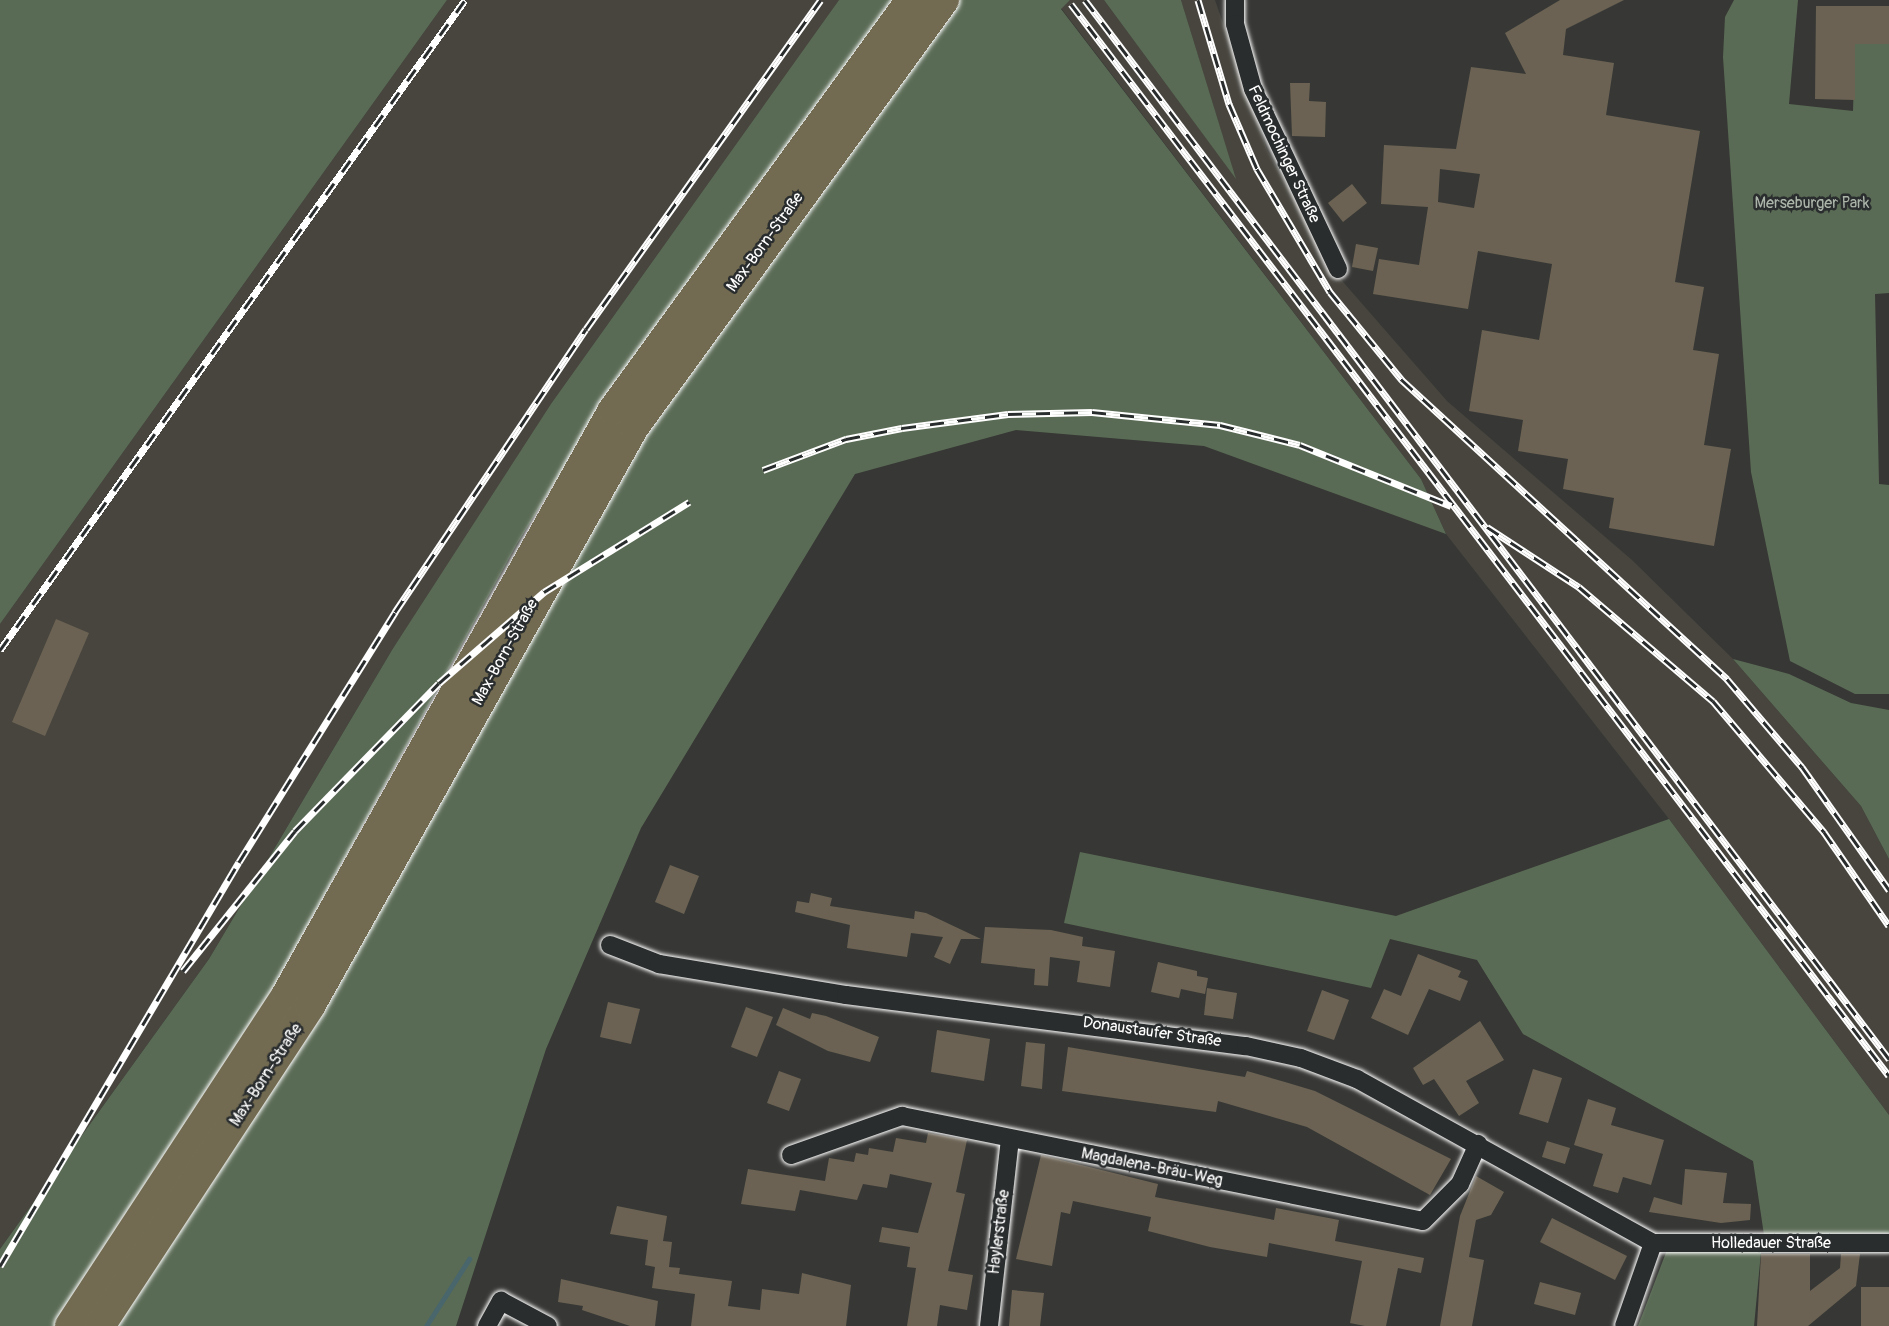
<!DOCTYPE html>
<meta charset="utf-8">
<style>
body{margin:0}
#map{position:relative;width:1889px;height:1326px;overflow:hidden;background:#373835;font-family:Pangolin,sans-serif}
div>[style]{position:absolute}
.built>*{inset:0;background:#47453e}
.green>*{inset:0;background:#5a6b55}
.stream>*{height:5px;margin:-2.5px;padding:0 2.5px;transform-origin:2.5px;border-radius:2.5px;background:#48666b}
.building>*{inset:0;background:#6b6253}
.roads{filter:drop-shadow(0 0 2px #fff) drop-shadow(0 0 2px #fff)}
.minor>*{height:18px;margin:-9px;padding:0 9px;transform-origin:9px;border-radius:9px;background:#2a2d2e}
.primary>*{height:30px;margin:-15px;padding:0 15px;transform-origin:15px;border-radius:15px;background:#726b52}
.rail>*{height:7px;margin-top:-3.5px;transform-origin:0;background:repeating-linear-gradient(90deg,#2a2d2e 0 14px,#fff 0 28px);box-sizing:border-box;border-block:2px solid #fff}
span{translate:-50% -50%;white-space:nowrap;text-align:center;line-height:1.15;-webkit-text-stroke:5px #2a2d2e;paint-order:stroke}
.street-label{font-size:16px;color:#fff}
.park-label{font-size:16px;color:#acb5aa}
</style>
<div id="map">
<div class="built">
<div style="clip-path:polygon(447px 0,839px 0,392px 650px,209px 959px,0 1249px,0 624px)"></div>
<div style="clip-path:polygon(1070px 0,1104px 0,1235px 177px,1181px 0,1215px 0,1267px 150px,1337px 275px,1447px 401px,1632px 560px,1733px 659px,1861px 806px,1889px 859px,1889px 1115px,1669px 819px,1446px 534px,1421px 479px,1061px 8px)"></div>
</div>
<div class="green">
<div style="clip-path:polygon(0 0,447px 0,0 624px)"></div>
<div style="clip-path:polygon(839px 0,895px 0,606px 399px,517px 544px,272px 991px,56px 1326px,0 1326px,0 1249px,209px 959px,392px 650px,551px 404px)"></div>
<div style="clip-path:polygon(959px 0,1070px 0,1061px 9px,1421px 479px,1446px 534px,1204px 446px,1016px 430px,855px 474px,641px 828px,546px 1049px,456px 1326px,115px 1326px,323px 1014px,568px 563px,648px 433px)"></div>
<div style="clip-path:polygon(1104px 0,1181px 0,1236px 179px)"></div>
<div style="clip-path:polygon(1734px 0,1798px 0,1789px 104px,1853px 111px,1855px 44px,1889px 44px,1889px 293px,1875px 294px,1879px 484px,1889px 485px,1889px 694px,1855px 694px,1790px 661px,1751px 472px,1723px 57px,1725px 17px)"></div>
<div style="clip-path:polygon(1733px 659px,1789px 674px,1851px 703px,1889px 710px,1889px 859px,1861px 806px)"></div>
<div style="clip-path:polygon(1669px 819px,1889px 1115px,1889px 1233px,1764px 1235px,1753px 1161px,1523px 1034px,1477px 960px,1390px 939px,1371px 988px,1064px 923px,1080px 852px,1396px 916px)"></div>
<div style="clip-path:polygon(1667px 1250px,1761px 1252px,1754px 1326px,1638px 1326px)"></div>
</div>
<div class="stream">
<div style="left:426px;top:1326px;width:80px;rotate:-57.3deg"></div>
</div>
<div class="building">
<div style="clip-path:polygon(evenodd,1560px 0,1624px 0,1566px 29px,1563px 55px,1614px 63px,1606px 115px,1700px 131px,1675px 282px,1704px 287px,1693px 350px,1719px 354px,1704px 445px,1731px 449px,1714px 546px,1609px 528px,1614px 498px,1563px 489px,1568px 459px,1518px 451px,1523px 420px,1469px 411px,1482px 330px,1539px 340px,1552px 264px,1478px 251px,1468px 309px,1373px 294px,1379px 259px,1419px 265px,1428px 207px,1381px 204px,1384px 145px,1456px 149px,1471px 67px,1526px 74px,1505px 33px,1560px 0,1440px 169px,1480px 174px,1474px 208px,1438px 202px,1440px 169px)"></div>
<div style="clip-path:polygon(1816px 6px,1889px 6px,1889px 44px,1855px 44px,1855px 100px,1815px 99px)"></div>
<div style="clip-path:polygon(1290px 83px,1310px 83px,1309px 101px,1326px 102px,1325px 137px,1292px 136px)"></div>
<div style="clip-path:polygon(1352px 184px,1367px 203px,1343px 222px,1328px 203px)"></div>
<div style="clip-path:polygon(1356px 244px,1378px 248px,1373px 271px,1352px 267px)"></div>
<div style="clip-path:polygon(56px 619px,89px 633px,45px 736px,12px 722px)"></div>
<div style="clip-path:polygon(670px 865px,699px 876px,684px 914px,655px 902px)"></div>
<div style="clip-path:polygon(811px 893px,832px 898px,830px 906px,914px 919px,915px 911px,926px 913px,981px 939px,961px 939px,950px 964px,934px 957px,943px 937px,911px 933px,907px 957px,847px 948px,850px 925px,795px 912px,797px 901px,809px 903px)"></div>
<div style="clip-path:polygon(985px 927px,1051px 930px,1083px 937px,1082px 946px,1115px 951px,1110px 987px,1077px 982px,1080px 961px,1050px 957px,1048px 986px,1034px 985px,1035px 969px,981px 963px)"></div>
<div style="clip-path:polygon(1418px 954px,1461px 971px,1458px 977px,1468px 981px,1460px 1001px,1429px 989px,1408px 1035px,1371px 1018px,1384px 989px,1401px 996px)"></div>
<div style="clip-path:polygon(1158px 962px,1197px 971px,1197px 976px,1208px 978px,1205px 994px,1181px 989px,1179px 998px,1151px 992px)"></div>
<div style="clip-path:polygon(1207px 988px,1237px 993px,1233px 1019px,1204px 1015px)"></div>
<div style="clip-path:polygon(1322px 990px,1349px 1000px,1334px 1040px,1307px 1031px)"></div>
<div style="clip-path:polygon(608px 1002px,640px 1009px,631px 1044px,600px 1037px)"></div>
<div style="clip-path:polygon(746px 1007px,773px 1017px,757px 1057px,731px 1047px)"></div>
<div style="clip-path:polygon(783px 1008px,810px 1019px,812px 1013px,826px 1016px,879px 1037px,870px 1062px,828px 1051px,776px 1025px)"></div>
<div style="clip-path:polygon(1480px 1021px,1504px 1060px,1466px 1081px,1479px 1103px,1459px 1116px,1434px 1079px,1423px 1085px,1413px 1068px)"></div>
<div style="clip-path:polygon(937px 1030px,990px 1039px,984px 1081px,931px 1072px)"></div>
<div style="clip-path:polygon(1026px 1042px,1045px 1044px,1042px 1089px,1021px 1086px)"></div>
<div style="clip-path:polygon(1068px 1047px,1245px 1077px,1247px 1071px,1285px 1082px,1315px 1091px,1451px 1159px,1430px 1195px,1307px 1127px,1218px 1101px,1216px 1112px,1062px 1091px)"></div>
<div style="clip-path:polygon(1533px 1069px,1562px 1078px,1548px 1123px,1519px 1114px)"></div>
<div style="clip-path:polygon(779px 1071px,801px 1079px,789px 1111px,767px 1103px)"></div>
<div style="clip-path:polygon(1588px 1099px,1616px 1108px,1611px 1125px,1664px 1140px,1651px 1185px,1623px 1177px,1618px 1193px,1593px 1186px,1603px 1154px,1574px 1145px)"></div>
<div style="clip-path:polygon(928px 1133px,967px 1140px,956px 1192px,965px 1194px,948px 1271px,973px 1275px,967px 1310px,940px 1305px,937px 1326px,907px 1326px,916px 1268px,907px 1267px,910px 1247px,879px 1242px,882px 1227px,918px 1233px,932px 1183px,890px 1174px,887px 1188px,863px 1184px,857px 1200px,800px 1190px,795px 1211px,741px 1204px,748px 1169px,825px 1181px,829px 1158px,854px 1162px,856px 1153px,868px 1155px,869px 1148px,893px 1152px,896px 1138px,926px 1143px)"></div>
<div style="clip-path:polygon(1547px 1141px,1570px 1148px,1565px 1164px,1542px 1157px)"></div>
<div style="clip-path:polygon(1041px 1155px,1158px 1184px,1155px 1197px,1274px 1220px,1276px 1208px,1339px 1220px,1335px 1241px,1424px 1258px,1421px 1273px,1398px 1268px,1386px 1326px,1365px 1326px,1350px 1323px,1362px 1261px,1269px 1243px,1267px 1257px,1210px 1247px,1148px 1231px,1151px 1217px,1073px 1201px,1070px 1214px,1061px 1212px,1052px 1266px,1016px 1259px)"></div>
<div style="clip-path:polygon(1685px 1169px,1727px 1173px,1723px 1203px,1751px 1204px,1750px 1220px,1721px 1223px,1649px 1212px,1654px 1197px,1682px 1205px)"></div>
<div style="clip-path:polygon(1476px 1176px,1504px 1192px,1491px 1215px,1476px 1220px,1469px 1257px,1484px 1260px,1472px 1326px,1440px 1326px,1460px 1216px)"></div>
<div style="clip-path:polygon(617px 1206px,667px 1216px,663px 1241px,672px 1242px,669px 1267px,680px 1268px,679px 1274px,732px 1281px,728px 1306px,760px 1310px,762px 1289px,799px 1294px,802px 1273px,851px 1285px,846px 1326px,691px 1326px,695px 1294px,652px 1288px,655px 1267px,645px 1265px,648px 1240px,610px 1234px)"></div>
<div style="clip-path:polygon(1552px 1218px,1627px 1256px,1615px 1280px,1540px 1242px)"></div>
<div style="clip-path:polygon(1761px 1254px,1810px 1254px,1810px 1291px,1840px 1268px,1841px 1254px,1860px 1254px,1856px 1286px,1808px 1326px,1757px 1326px)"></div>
<div style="clip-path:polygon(561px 1279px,658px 1301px,655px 1326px,630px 1326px,582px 1310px,583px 1306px,558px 1302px)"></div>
<div style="clip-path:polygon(1540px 1282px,1581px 1293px,1575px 1315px,1534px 1304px)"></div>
<div style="clip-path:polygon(1861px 1287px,1889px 1287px,1889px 1326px,1861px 1326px)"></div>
<div style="clip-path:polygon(1012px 1290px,1044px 1293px,1040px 1326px,1009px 1326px)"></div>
</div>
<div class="roads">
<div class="minor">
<div style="left:1235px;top:0;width:24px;rotate:90deg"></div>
<div style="left:1235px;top:24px;width:67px;rotate:74.5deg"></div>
<div style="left:1253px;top:89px;width:199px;rotate:64.7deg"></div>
<div style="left:610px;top:945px;width:53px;rotate:21.2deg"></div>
<div style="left:659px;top:964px;width:190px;rotate:9.4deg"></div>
<div style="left:846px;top:995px;width:403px;rotate:7.3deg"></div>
<div style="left:1246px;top:1046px;width:56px;rotate:12.3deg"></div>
<div style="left:1301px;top:1058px;width:60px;rotate:20.6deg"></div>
<div style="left:1357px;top:1079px;width:338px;rotate:29deg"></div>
<div style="left:1653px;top:1243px;width:236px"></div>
<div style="left:791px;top:1155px;width:118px;rotate:-19.4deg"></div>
<div style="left:902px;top:1116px;width:531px;rotate:11.39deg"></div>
<div style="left:1423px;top:1221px;width:52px;rotate:-45deg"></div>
<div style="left:1460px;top:1184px;width:44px;rotate:-65.8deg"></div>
<div style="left:487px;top:1326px;width:29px;rotate:-61deg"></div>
<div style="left:501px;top:1301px;width:53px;rotate:28deg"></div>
<div style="left:989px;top:1326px;width:188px;rotate:-83.6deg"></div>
<div style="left:1624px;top:1326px;width:88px;rotate:-70.7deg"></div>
</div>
<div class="primary">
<div style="left:70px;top:1326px;width:397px;rotate:-56.8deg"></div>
<div style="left:287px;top:994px;width:669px;rotate:-60.83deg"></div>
<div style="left:613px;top:410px;width:507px;rotate:-53.99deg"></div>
<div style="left:100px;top:1326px;width:383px;rotate:-56.7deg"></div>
<div style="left:310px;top:1006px;width:663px;rotate:-60.77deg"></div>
<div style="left:634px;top:427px;width:528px;rotate:-54.02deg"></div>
</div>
</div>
<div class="rail">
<div style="left:1085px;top:0;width:1330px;rotate:52.79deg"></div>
<div style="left:1198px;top:0;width:109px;rotate:73.4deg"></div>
<div style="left:1229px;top:104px;width:71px;rotate:66.7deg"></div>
<div style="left:1257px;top:169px;width:143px;rotate:59.3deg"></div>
<div style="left:1330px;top:292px;width:114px;rotate:50.7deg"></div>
<div style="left:1402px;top:380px;width:442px;rotate:42.6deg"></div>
<div style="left:1727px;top:679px;width:116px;rotate:49.6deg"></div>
<div style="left:1802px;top:767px;width:151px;rotate:54.7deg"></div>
<div style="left:1071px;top:4px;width:1348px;rotate:52.65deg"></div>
<div style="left:763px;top:470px;width:89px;rotate:-20.5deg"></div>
<div style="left:846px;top:439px;width:57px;rotate:-11.1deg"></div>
<div style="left:902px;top:428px;width:107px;rotate:-7.5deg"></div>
<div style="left:1008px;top:414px;width:84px;rotate:-1.4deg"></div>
<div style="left:1092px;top:412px;width:129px;rotate:5.8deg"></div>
<div style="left:1220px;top:425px;width:82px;rotate:14deg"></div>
<div style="left:1300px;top:445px;width:163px;rotate:22deg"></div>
<div style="left:1487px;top:527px;width:110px;rotate:33.1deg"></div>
<div style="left:1579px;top:587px;width:176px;rotate:40.4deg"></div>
<div style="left:1713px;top:701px;width:172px;rotate:49.7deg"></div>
<div style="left:1824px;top:832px;width:114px;rotate:55.3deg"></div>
<div style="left:0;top:650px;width:799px;rotate:-54.42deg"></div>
<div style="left:183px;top:971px;width:179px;rotate:-51.3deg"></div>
<div style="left:295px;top:831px;width:206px;rotate:-45.8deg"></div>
<div style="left:439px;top:683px;width:139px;rotate:-40.9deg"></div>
<div style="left:544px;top:592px;width:171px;rotate:-31.8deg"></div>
<div style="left:0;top:1266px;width:469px;rotate:-59.4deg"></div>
<div style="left:239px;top:862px;width:295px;rotate:-58deg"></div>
<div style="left:395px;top:612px;width:341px;rotate:-56deg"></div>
<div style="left:586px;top:329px;width:404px;rotate:-54.5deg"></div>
</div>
<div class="street-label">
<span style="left:1284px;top:154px;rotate:65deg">Feldmochinger Straße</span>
<span style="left:765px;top:242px;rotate:-54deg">Max-Born-Straße</span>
<span style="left:505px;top:652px;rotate:-61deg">Max-Born-Straße</span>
<span style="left:1152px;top:1032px;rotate:8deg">Donaustaufer Straße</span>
<span style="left:266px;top:1075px;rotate:-57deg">Max-Born-Straße</span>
<span style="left:1152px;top:1167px;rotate:11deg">Magdalena-Bräu-Weg</span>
<span style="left:999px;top:1232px;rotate:-83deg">Haylerstraße</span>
<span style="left:1771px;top:1243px">Holledauer Straße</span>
</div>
<div class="park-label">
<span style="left:1812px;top:203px">Merseburger Park</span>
</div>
</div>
